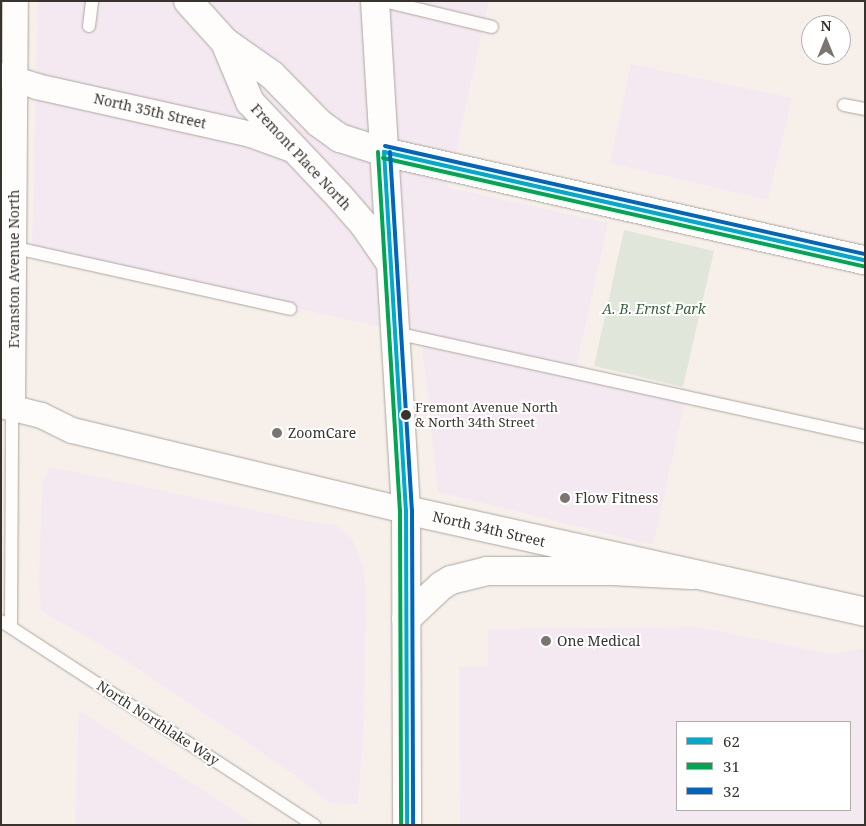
<!DOCTYPE html>
<style>
body{margin:0}
#map{position:relative;width:866px;height:826px;overflow:hidden;background:#f7f0ea;font-family:"Noto Serif",serif}
div>[style]{position:absolute}
.commercial>*{inset:0;background:#f4e9f1}
.green>*{inset:0;background:#e0e7da}
.roads{filter:drop-shadow(0 0 1px #aca6a0) drop-shadow(0 0 1px #aca6a0)}
.service>*{height:12px;margin:-6px;padding:0 6px;transform-origin:6px;border-radius:6px;background:#fefdfc}
.minor>*{height:25px;margin:-12.5px;padding:0 12.5px;transform-origin:12.5px;border-radius:12.5px;background:#fefdfc}
.tertiary>*{height:28px;margin:-14px;padding:0 14px;transform-origin:14px;border-radius:14px;background:#fefdfc}
.secondary>*{height:28px;margin:-14px;padding:0 14px;transform-origin:14px;border-radius:14px;background:#fefdfc}
.bus-1>*{height:4px;margin:-2px;padding:0 2px;transform-origin:2px;border-radius:2px;background:#00a9ce}
.bus-2>*{height:4px;margin:-2px;padding:0 2px;transform-origin:2px;border-radius:2px;background:#00a651}
.bus-3>*{height:4px;margin:-2px;padding:0 2px;transform-origin:2px;border-radius:2px;background:#0065bd}
.dots>*{width:14px;height:14px;translate:-50% -50%;box-sizing:border-box;border:2px solid #fff;border-radius:50%}
span{translate:-50% -50%;white-space:nowrap;text-align:center;line-height:1.15;-webkit-text-stroke:4px #fff;paint-order:stroke}
.bus-label{font-size:13px;color:#39332d}
.left{translate:0 -50%;text-align:left}
.street-label{font-size:14px;color:#39332d}
.park-label{font-size:14px;color:#3c623c;font-style:italic}
.poi-label{font-size:14px;color:#39332d}
.frame{position:absolute;inset:0;border:2px solid #39332d;pointer-events:none}
.legend{position:absolute;left:676px;top:721px;width:175px;height:90px;box-sizing:border-box;background:#fff;border:1px solid #b0adab;margin:0;padding:6px 9px;list-style:none;font-size:15px;color:#39332d}
.legend li{display:flex;align-items:center;gap:10px;height:25px}
.legend b{width:25px;border:1px solid #b0adab}
.north{position:absolute;left:801px;top:15px;width:50px;height:50px;box-sizing:border-box;background:#fff;border:1px solid #b0adab;border-radius:50%;rotate:0deg;font-size:14px;font-weight:700;line-height:20px;text-align:center;color:#39332d}
.north::after{content:'';display:block;margin:auto;width:18px;height:22px;background:#7c756f;clip-path:polygon(50% 0,100% 100%,50% 72%,0 100%)}
</style>
<div id="map">
<div class="commercial">
<div style="clip-path:polygon(38px 1px,489px 1px,448px 187px,608px 223px,576px 368px,686px 397px,653px 545px,438px 492px,421px 336px,32px 249px)"></div>
<div style="clip-path:polygon(631px 64px,792px 98px,768px 200px,610px 163px)"></div>
<div style="clip-path:polygon(50px 467px,310px 522px,336px 525px,352px 539px,363px 565px,366px 592px,364px 716px,358px 804px,330px 803px,296px 776px,118px 655px,41px 611px,39px 583px,42px 482px)"></div>
<div style="clip-path:polygon(evenodd,698px 627px,825px 653px,837px 653px,865px 648px,865px 825px,460px 825px,459px 667px,488px 667px,488px 629px,698px 627px,850px 722px,850px 810px,677px 810px,677px 722px,850px 722px)"></div>
<div style="clip-path:polygon(79px 710px,256px 825px,75px 825px)"></div>
</div>
<div class="green">
<div style="clip-path:polygon(624px 230px,714px 251px,683px 387px,594px 366px)"></div>
</div>
<div class="roads">
<div class="service">
<div style="left:384px;top:1px;width:111px;rotate:13.5deg"></div>
<div style="left:89px;top:26px;width:25px;rotate:-83deg"></div>
<div style="left:844px;top:105px;width:21px;rotate:11deg"></div>
<div style="left:11px;top:247px;width:286px;rotate:12.5deg"></div>
<div style="left:395px;top:333px;width:481px;rotate:12.4deg"></div>
<div style="left:1px;top:621px;width:374px;rotate:33.1deg"></div>
<div style="left:11px;top:627px;width:219px;rotate:-89.7deg"></div>
</div>
<div class="minor">
<div style="left:1px;top:75px;width:37px;rotate:17deg"></div>
<div style="left:36px;top:86px;width:219px;rotate:12.6deg"></div>
<div style="left:250px;top:134px;width:50px;rotate:19.9deg"></div>
<div style="left:1px;top:405px;width:41px;rotate:14deg"></div>
<div style="left:41px;top:415px;width:34px;rotate:26deg"></div>
<div style="left:72px;top:430px;width:343px;rotate:13.5deg"></div>
<div style="left:12px;top:408px;width:407px;rotate:-89.6deg"></div>
</div>
<div class="tertiary">
<div style="left:384px;top:152px;width:493px;rotate:12.7deg"></div>
<div style="left:406px;top:510px;width:470px;rotate:12.5deg"></div>
</div>
<div class="secondary">
<div style="left:188px;top:1px;width:55px;rotate:47.9deg"></div>
<div style="left:225px;top:42px;width:57px;rotate:35.1deg"></div>
<div style="left:272px;top:75px;width:67px;rotate:45.6deg"></div>
<div style="left:319px;top:123px;width:26px;rotate:36deg"></div>
<div style="left:340px;top:138px;width:46px;rotate:17.7deg"></div>
<div style="left:375px;top:1px;width:510px;rotate:86.51deg"></div>
<div style="left:406px;top:510px;width:315px;rotate:89.8deg"></div>
<div style="left:225px;top:42px;width:65px;rotate:67.4deg"></div>
<div style="left:250px;top:102px;width:129px;rotate:46.6deg"></div>
<div style="left:339px;top:196px;width:40px;rotate:49deg"></div>
<div style="left:365px;top:226px;width:46px;rotate:55.6deg"></div>
<div style="left:406px;top:619px;width:48px;rotate:-43.3deg"></div>
<div style="left:441px;top:586px;width:12px;rotate:-31deg"></div>
<div style="left:451px;top:580px;width:37px;rotate:-14deg"></div>
<div style="left:487px;top:571px;width:125px"></div>
<div style="left:612px;top:571px;width:79px;rotate:2.9deg"></div>
</div>
</div>
<div class="bus-1">
<div style="left:384px;top:152px;width:359px;rotate:86.5deg"></div>
<div style="left:406px;top:510px;width:315px;rotate:89.8deg"></div>
<div style="left:384px;top:152px;width:493px;rotate:12.7deg"></div>
</div>
<div class="bus-2">
<div style="left:378px;top:152px;width:359px;rotate:86.5deg"></div>
<div style="left:400px;top:510px;width:315px;rotate:89.8deg"></div>
<div style="left:383px;top:158px;width:493px;rotate:12.7deg"></div>
</div>
<div class="bus-3">
<div style="left:385px;top:146px;width:492px;rotate:12.7deg"></div>
<div style="left:390px;top:152px;width:359px;rotate:86.5deg"></div>
<div style="left:412px;top:510px;width:315px;rotate:89.8deg"></div>
</div>
<div class="dots">
<div style="left:406px;top:415px;background:#39332d"></div>
<div style="left:277px;top:433px;background:#7c756f"></div>
<div style="left:565px;top:498px;background:#7c756f"></div>
<div style="left:546px;top:641px;background:#7c756f"></div>
</div>
<div class="bus-label">
<span class="left" style="left:415px;top:415px">Fremont Avenue North<br>&amp; North 34th Street</span>
</div>
<div class="street-label">
<span style="left:150px;top:111px;rotate:13deg">North 35th Street</span>
<span style="left:301px;top:157px;rotate:47deg">Fremont Place North</span>
<span style="left:14px;top:269px;rotate:-90deg">Evanston Avenue North</span>
<span style="left:489px;top:529px;rotate:13deg">North 34th Street</span>
<span style="left:158px;top:723px;rotate:33deg">North Northlake Way</span>
</div>
<div class="park-label">
<span style="left:654px;top:309px">A. B. Ernst Park</span>
</div>
<div class="poi-label">
<span class="left" style="left:288px;top:433px">ZoomCare</span>
<span class="left" style="left:575px;top:498px">Flow Fitness</span>
<span class="left" style="left:557px;top:641px">One Medical</span>
</div>
<div class="frame"></div>
<ul class="legend">
<li><b style="height:6px;background:#00a9ce"></b>62</li>
<li><b style="height:6px;background:#00a651"></b>31</li>
<li><b style="height:6px;background:#0065bd"></b>32</li>
</ul>
<div class="north">N</div>
</div>
